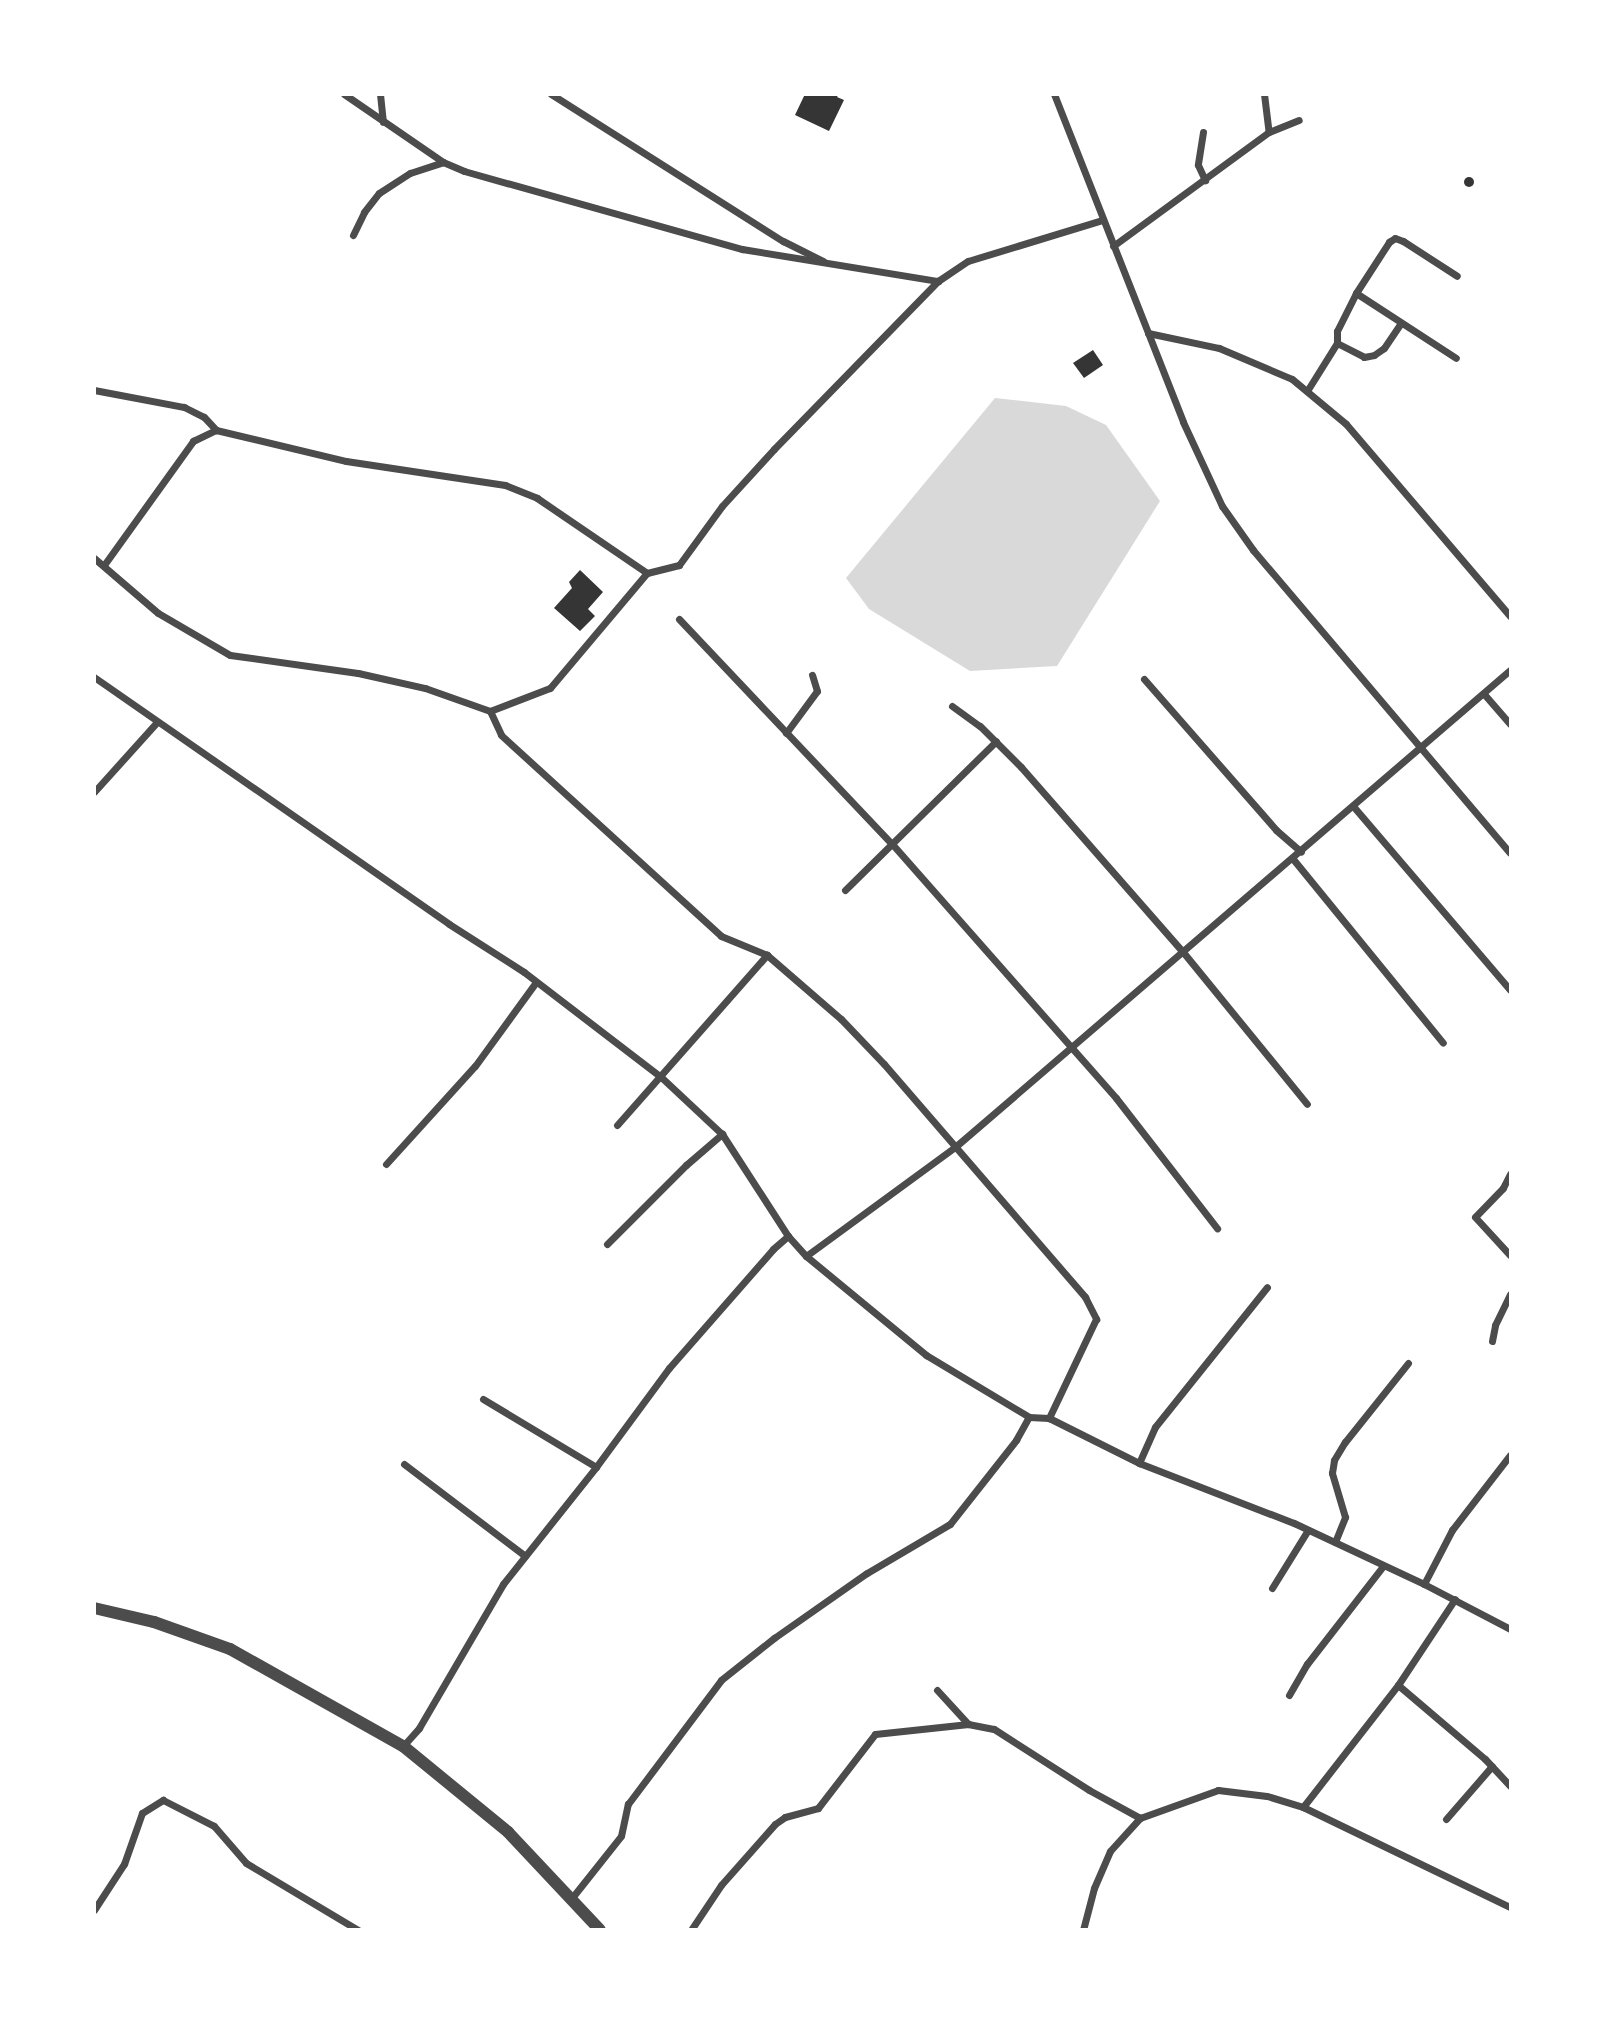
<!DOCTYPE html>
<style>
body{margin:0}
#map{position:relative;width:1605px;height:2024px;overflow:hidden;background:#fff;font-family:"PT Sans Narrow",sans-serif}
div>[style]{position:absolute}
.water>*{inset:0;background:#d9d9d9}
.building>*{inset:0;background:#353535}
.round{border-radius:50%}
.minor>*{height:7px;margin:-3.5px;padding:0 3.5px;transform-origin:3.5px;border-radius:3.5px;background:#4c4c4c}
.tertiary>*{height:12px;margin:-6px;padding:0 6px;transform-origin:6px;border-radius:6px;background:#4c4c4c}
span{translate:-50% -50%;white-space:nowrap;text-align:center;line-height:1.15;-webkit-text-stroke:7px #fff;paint-order:stroke}
.frame{position:absolute;inset:0;border:96px solid #fff;pointer-events:none}
</style>
<div id="map">
<div class="water">
<div style="clip-path:polygon(995px 398px,1066px 406px,1106px 425px,1160px 501px,1057px 666px,970px 671px,869px 609px,846px 578px)"></div>
</div>
<div class="building">
<div style="clip-path:polygon(805px 94px,839px 94px,837px 97px,844px 100px,829px 131px,795px 115px)"></div>
<div class="round" style="left:1464px;top:177px;width:10px;height:10px"></div>
<div style="clip-path:polygon(1093px 350px,1103px 365px,1084px 378px,1073px 363px)"></div>
<div style="clip-path:polygon(580px 570px,603px 592px,588px 609px,595px 616px,580px 631px,554px 608px,572px 588px,569px 582px)"></div>
</div>
<div class="minor">
<div style="left:344px;top:94px;width:120px;rotate:34.5deg"></div>
<div style="left:443px;top:162px;width:23px;rotate:23deg"></div>
<div style="left:464px;top:171px;width:289px;rotate:15.7deg"></div>
<div style="left:742px;top:249px;width:199px;rotate:9.3deg"></div>
<div style="left:380px;top:94px;width:28px;rotate:84deg"></div>
<div style="left:551px;top:94px;width:275px;rotate:32.4deg"></div>
<div style="left:783px;top:241px;width:45px;rotate:26.6deg"></div>
<div style="left:1054px;top:94px;width:352px;rotate:68.5deg"></div>
<div style="left:1183px;top:422px;width:93px;rotate:65.1deg"></div>
<div style="left:1222px;top:506px;width:54px;rotate:54.8deg"></div>
<div style="left:1253px;top:550px;width:397px;rotate:49.7deg"></div>
<div style="left:1264px;top:94px;width:38px;rotate:83deg"></div>
<div style="left:1203px;top:132px;width:33px;rotate:99deg"></div>
<div style="left:1198px;top:165px;width:17px;rotate:65deg"></div>
<div style="left:353px;top:235px;width:25px;rotate:-64deg"></div>
<div style="left:364px;top:212px;width:24px;rotate:-52deg"></div>
<div style="left:379px;top:193px;width:37px;rotate:-33deg"></div>
<div style="left:410px;top:173px;width:35px;rotate:-18deg"></div>
<div style="left:1113px;top:246px;width:193px;rotate:-36.2deg"></div>
<div style="left:1269px;top:132px;width:32px;rotate:-22deg"></div>
<div style="left:1356px;top:293px;width:119px;rotate:33deg"></div>
<div style="left:1148px;top:333px;width:73px;rotate:11.9deg"></div>
<div style="left:1219px;top:348px;width:79px;rotate:23deg"></div>
<div style="left:1292px;top:379px;width:70px;rotate:39.8deg"></div>
<div style="left:1346px;top:424px;width:253px;rotate:49.5deg"></div>
<div style="left:1337px;top:343px;width:30px;rotate:27deg"></div>
<div style="left:1364px;top:357px;width:10px;rotate:-11deg"></div>
<div style="left:1374px;top:355px;width:12px;rotate:-35deg"></div>
<div style="left:1384px;top:348px;width:29px;rotate:-56deg"></div>
<div style="left:94px;top:390px;width:92px;rotate:10.7deg"></div>
<div style="left:184px;top:407px;width:22px;rotate:27deg"></div>
<div style="left:204px;top:417px;width:18px;rotate:47deg"></div>
<div style="left:1307px;top:391px;width:57px;rotate:-58deg"></div>
<div style="left:1337px;top:343px;width:12px;rotate:-90deg"></div>
<div style="left:1337px;top:331px;width:42px;rotate:-63.4deg"></div>
<div style="left:1356px;top:293px;width:61px;rotate:-57.1deg"></div>
<div style="left:1389px;top:242px;width:7px;rotate:-34deg"></div>
<div style="left:1395px;top:238px;width:9px;rotate:21deg"></div>
<div style="left:1403px;top:241px;width:64px;rotate:32.9deg"></div>
<div style="left:94px;top:558px;width:84px;rotate:40.7deg"></div>
<div style="left:158px;top:613px;width:83px;rotate:30.3deg"></div>
<div style="left:230px;top:655px;width:129px;rotate:8deg"></div>
<div style="left:358px;top:673px;width:69px;rotate:12.6deg"></div>
<div style="left:425px;top:688px;width:69px;rotate:19.5deg"></div>
<div style="left:490px;top:711px;width:64px;rotate:-21deg"></div>
<div style="left:550px;top:688px;width:150px;rotate:-49.9deg"></div>
<div style="left:647px;top:573px;width:33px;rotate:-14deg"></div>
<div style="left:679px;top:565px;width:73px;rotate:-53.9deg"></div>
<div style="left:722px;top:506px;width:77px;rotate:-47.6deg"></div>
<div style="left:774px;top:449px;width:235px;rotate:-45.7deg"></div>
<div style="left:938px;top:281px;width:36px;rotate:-34deg"></div>
<div style="left:968px;top:261px;width:140px;rotate:-17deg"></div>
<div style="left:104px;top:565px;width:153px;rotate:-54.3deg"></div>
<div style="left:193px;top:441px;width:25px;rotate:-26deg"></div>
<div style="left:216px;top:430px;width:134px;rotate:13.4deg"></div>
<div style="left:346px;top:461px;width:161px;rotate:8.6deg"></div>
<div style="left:505px;top:485px;width:35px;rotate:22deg"></div>
<div style="left:537px;top:498px;width:133px;rotate:34.3deg"></div>
<div style="left:679px;top:619px;width:311px;rotate:46.6deg"></div>
<div style="left:893px;top:845px;width:337px;rotate:48.6deg"></div>
<div style="left:1116px;top:1098px;width:165px;rotate:52.2deg"></div>
<div style="left:94px;top:677px;width:432px;rotate:34.8deg"></div>
<div style="left:449px;top:924px;width:89px;rotate:32.6deg"></div>
<div style="left:524px;top:972px;width:173px;rotate:37.5deg"></div>
<div style="left:661px;top:1077px;width:83px;rotate:43.1deg"></div>
<div style="left:722px;top:1134px;width:121px;rotate:57.1deg"></div>
<div style="left:788px;top:1236px;width:27px;rotate:48deg"></div>
<div style="left:806px;top:1256px;width:156px;rotate:39.5deg"></div>
<div style="left:926px;top:1355px;width:120px;rotate:31deg"></div>
<div style="left:1029px;top:1417px;width:20px;rotate:3deg"></div>
<div style="left:1049px;top:1418px;width:101px;rotate:26.6deg"></div>
<div style="left:1139px;top:1463px;width:166px;rotate:21.2deg"></div>
<div style="left:1294px;top:1523px;width:144px;rotate:25.1deg"></div>
<div style="left:1424px;top:1584px;width:97px;rotate:27.6deg"></div>
<div style="left:1144px;top:679px;width:201px;rotate:48.8deg"></div>
<div style="left:1276px;top:830px;width:33px;rotate:41deg"></div>
<div style="left:1484px;top:694px;width:40px;rotate:49deg"></div>
<div style="left:952px;top:706px;width:34px;rotate:36deg"></div>
<div style="left:980px;top:726px;width:58px;rotate:45deg"></div>
<div style="left:1021px;top:767px;width:246px;rotate:48.8deg"></div>
<div style="left:1183px;top:952px;width:196px;rotate:50.8deg"></div>
<div style="left:490px;top:711px;width:26px;rotate:65deg"></div>
<div style="left:501px;top:735px;width:298px;rotate:42.4deg"></div>
<div style="left:721px;top:936px;width:50px;rotate:22.4deg"></div>
<div style="left:767px;top:955px;width:98px;rotate:40.9deg"></div>
<div style="left:841px;top:1019px;width:62px;rotate:46.3deg"></div>
<div style="left:884px;top:1064px;width:308px;rotate:49.2deg"></div>
<div style="left:1085px;top:1297px;width:25px;rotate:63deg"></div>
<div style="left:1096px;top:1319px;width:110px;rotate:115.4deg"></div>
<div style="left:786px;top:733px;width:52px;rotate:-53.6deg"></div>
<div style="left:817px;top:691px;width:17px;rotate:-107deg"></div>
<div style="left:94px;top:792px;width:94px;rotate:-48deg"></div>
<div style="left:1353px;top:806px;width:242px;rotate:49.5deg"></div>
<div style="left:1293px;top:859px;width:237px;rotate:50.8deg"></div>
<div style="left:845px;top:890px;width:212px;rotate:-44.6deg"></div>
<div style="left:617px;top:1125px;width:227px;rotate:-48.6deg"></div>
<div style="left:386px;top:1164px;width:132px;rotate:-47.8deg"></div>
<div style="left:475px;top:1066px;width:104px;rotate:-54deg"></div>
<div style="left:1510px;top:1174px;width:16px;rotate:117deg"></div>
<div style="left:1503px;top:1188px;width:40px;rotate:134deg"></div>
<div style="left:1475px;top:1217px;width:52px;rotate:47.4deg"></div>
<div style="left:607px;top:1244px;width:112px;rotate:-45deg"></div>
<div style="left:686px;top:1165px;width:48px;rotate:-40.7deg"></div>
<div style="left:806px;top:1256px;width:185px;rotate:-36.2deg"></div>
<div style="left:955px;top:1147px;width:732px;rotate:-40.68deg"></div>
<div style="left:1492px;top:1341px;width:16px;rotate:-79deg"></div>
<div style="left:1495px;top:1325px;width:34px;rotate:-64deg"></div>
<div style="left:483px;top:1399px;width:132px;rotate:31deg"></div>
<div style="left:1139px;top:1463px;width:39px;rotate:-66deg"></div>
<div style="left:1155px;top:1427px;width:179px;rotate:-51.3deg"></div>
<div style="left:404px;top:1464px;width:152px;rotate:37.2deg"></div>
<div style="left:1335px;top:1542px;width:27px;rotate:-68deg"></div>
<div style="left:1345px;top:1517px;width:46px;rotate:-106.5deg"></div>
<div style="left:1332px;top:1473px;width:13px;rotate:-81deg"></div>
<div style="left:1334px;top:1460px;width:21px;rotate:-59deg"></div>
<div style="left:1345px;top:1442px;width:101px;rotate:-51.4deg"></div>
<div style="left:1424px;top:1584px;width:61px;rotate:-62.6deg"></div>
<div style="left:1452px;top:1530px;width:95px;rotate:-52.3deg"></div>
<div style="left:1272px;top:1588px;width:68px;rotate:-58.2deg"></div>
<div style="left:1398px;top:1685px;width:114px;rotate:40.4deg"></div>
<div style="left:1485px;top:1759px;width:37px;rotate:47deg"></div>
<div style="left:937px;top:1690px;width:46px;rotate:47.6deg"></div>
<div style="left:1289px;top:1695px;width:36px;rotate:-60deg"></div>
<div style="left:1307px;top:1664px;width:124px;rotate:-52.2deg"></div>
<div style="left:403px;top:1746px;width:24px;rotate:-48deg"></div>
<div style="left:419px;top:1728px;width:167px;rotate:-59.7deg"></div>
<div style="left:503px;top:1584px;width:149px;rotate:-51.5deg"></div>
<div style="left:596px;top:1467px;width:123px;rotate:-53.6deg"></div>
<div style="left:669px;top:1368px;width:158px;rotate:-48.8deg"></div>
<div style="left:773px;top:1249px;width:20px;rotate:-41deg"></div>
<div style="left:1303px;top:1807px;width:155px;rotate:-52.1deg"></div>
<div style="left:1398px;top:1685px;width:103px;rotate:-56.5deg"></div>
<div style="left:1446px;top:1819px;width:70px;rotate:-49deg"></div>
<div style="left:571px;top:1899px;width:80px;rotate:-51.6deg"></div>
<div style="left:621px;top:1836px;width:33px;rotate:-78deg"></div>
<div style="left:628px;top:1804px;width:155px;rotate:-53.1deg"></div>
<div style="left:721px;top:1680px;width:68px;rotate:-38.4deg"></div>
<div style="left:774px;top:1638px;width:113px;rotate:-35deg"></div>
<div style="left:867px;top:1573px;width:96px;rotate:-30.6deg"></div>
<div style="left:950px;top:1524px;width:107px;rotate:-51.8deg"></div>
<div style="left:1016px;top:1440px;width:26px;rotate:-61deg"></div>
<div style="left:94px;top:1910px;width:55px;rotate:-56.9deg"></div>
<div style="left:124px;top:1864px;width:54px;rotate:-70.6deg"></div>
<div style="left:142px;top:1813px;width:25px;rotate:-32deg"></div>
<div style="left:163px;top:1800px;width:57px;rotate:27deg"></div>
<div style="left:214px;top:1826px;width:49px;rotate:49.1deg"></div>
<div style="left:246px;top:1863px;width:131px;rotate:30.9deg"></div>
<div style="left:691px;top:1930px;width:54px;rotate:-56.3deg"></div>
<div style="left:721px;top:1885px;width:81px;rotate:-48.5deg"></div>
<div style="left:775px;top:1824px;width:12px;rotate:-35deg"></div>
<div style="left:785px;top:1817px;width:34px;rotate:-15deg"></div>
<div style="left:818px;top:1808px;width:93px;rotate:-52.4deg"></div>
<div style="left:875px;top:1734px;width:94px;rotate:-6.1deg"></div>
<div style="left:968px;top:1724px;width:26px;rotate:11deg"></div>
<div style="left:994px;top:1729px;width:113px;rotate:32.7deg"></div>
<div style="left:1089px;top:1790px;width:58px;rotate:28.8deg"></div>
<div style="left:1140px;top:1818px;width:83px;rotate:-19.7deg"></div>
<div style="left:1218px;top:1790px;width:49px;rotate:7deg"></div>
<div style="left:1267px;top:1796px;width:38px;rotate:17deg"></div>
<div style="left:1303px;top:1807px;width:230px;rotate:25.8deg"></div>
<div style="left:1083px;top:1930px;width:43px;rotate:-75.3deg"></div>
<div style="left:1094px;top:1888px;width:40px;rotate:-66.6deg"></div>
<div style="left:1110px;top:1851px;width:45px;rotate:-47.7deg"></div>
</div>
<div class="tertiary">
<div style="left:94px;top:1608px;width:62px;rotate:13.1deg"></div>
<div style="left:154px;top:1622px;width:81px;rotate:19.6deg"></div>
<div style="left:230px;top:1649px;width:198px;rotate:29.3deg"></div>
<div style="left:403px;top:1746px;width:136px;rotate:39.3deg"></div>
<div style="left:508px;top:1832px;width:134px;rotate:46.8deg"></div>
</div>
<div class="frame"></div>
</div>
